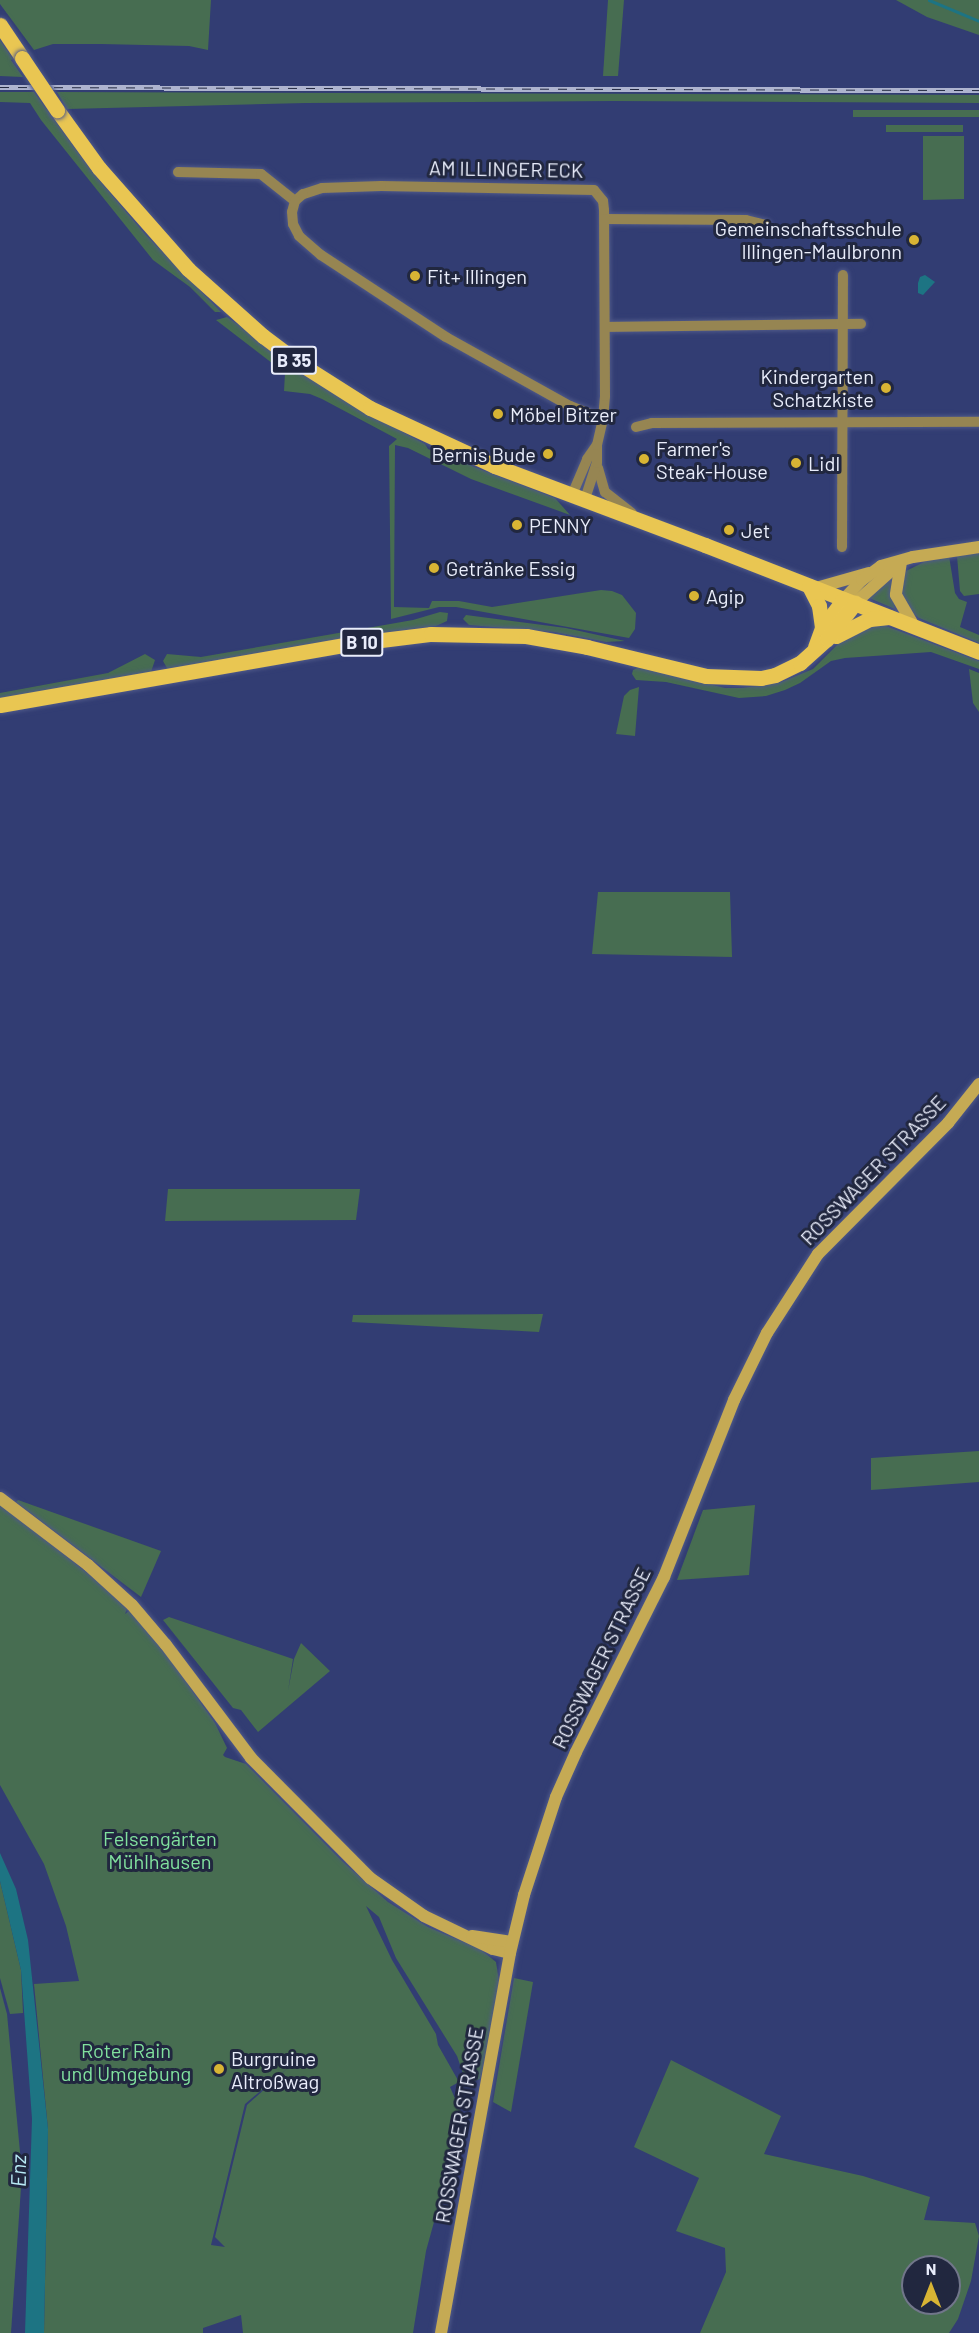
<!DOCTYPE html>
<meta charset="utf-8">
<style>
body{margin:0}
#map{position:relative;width:979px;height:2333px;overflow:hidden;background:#323d73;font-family:Barlow,sans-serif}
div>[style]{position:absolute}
.green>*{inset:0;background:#476d51}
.water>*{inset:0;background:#1d7483}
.stream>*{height:3px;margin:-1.5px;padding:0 1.5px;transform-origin:1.5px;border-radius:1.5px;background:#1d7483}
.roads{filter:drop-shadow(0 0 2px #4f5989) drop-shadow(0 0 2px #4f5989)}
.street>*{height:10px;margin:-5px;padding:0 5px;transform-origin:5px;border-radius:5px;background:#968552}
.secondary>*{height:12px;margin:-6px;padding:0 6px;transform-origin:6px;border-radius:6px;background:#c5aa54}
.primary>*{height:15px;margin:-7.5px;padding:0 7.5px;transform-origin:7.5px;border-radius:7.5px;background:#e9c652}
.rail>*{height:5px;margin-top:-2.5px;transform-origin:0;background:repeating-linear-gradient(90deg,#21273f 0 9px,#aeb4cf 0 18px);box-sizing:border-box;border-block:2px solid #aeb4cf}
.bridges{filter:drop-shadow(0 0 2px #4f5989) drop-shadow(0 0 2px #4f5989)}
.primary-bridge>*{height:15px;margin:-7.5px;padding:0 7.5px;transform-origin:7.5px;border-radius:7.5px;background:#e9c652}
.dots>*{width:16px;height:16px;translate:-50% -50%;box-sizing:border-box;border:3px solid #21273f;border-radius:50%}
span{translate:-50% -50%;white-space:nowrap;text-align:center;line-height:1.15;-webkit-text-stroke:6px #21273f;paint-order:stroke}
.shield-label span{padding:2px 4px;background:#21273f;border:2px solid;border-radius:4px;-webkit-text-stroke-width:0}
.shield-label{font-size:18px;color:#e9edfb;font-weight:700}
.street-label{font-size:20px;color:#e9edfb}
.poi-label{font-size:20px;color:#e9edfb}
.right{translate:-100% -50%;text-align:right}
.left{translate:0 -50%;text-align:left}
.park-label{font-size:20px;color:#81e19e}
.water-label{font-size:21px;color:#b9ebf6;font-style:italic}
.north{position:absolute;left:901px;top:2255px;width:60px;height:60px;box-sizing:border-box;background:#21273f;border:2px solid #71768a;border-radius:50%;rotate:0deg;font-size:16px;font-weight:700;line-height:24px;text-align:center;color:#e9edfb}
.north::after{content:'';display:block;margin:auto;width:21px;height:27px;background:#d8b434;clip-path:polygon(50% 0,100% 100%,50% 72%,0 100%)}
</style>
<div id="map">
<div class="green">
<div style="clip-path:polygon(0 0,211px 0,208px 50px,189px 46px,101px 44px,53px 44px,34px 50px,0 4px)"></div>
<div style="clip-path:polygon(608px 0,624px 0,618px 76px,603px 76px)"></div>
<div style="clip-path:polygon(896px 0,979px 0,979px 35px,927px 17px)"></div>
<div style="clip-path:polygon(0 40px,13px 59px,11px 60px,23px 77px,0 76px)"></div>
<div style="clip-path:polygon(0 92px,34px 92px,93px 173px,145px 234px,221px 312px,215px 312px,190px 287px,153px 260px,41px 120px,30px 103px,0 102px)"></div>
<div style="clip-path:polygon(57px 92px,979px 95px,979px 103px,613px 101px,306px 103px,67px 109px)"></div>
<div style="clip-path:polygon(853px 110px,979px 110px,979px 117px,853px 117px)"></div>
<div style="clip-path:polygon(886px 125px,963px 125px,963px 132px,886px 132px)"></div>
<div style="clip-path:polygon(923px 136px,964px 136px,964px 199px,923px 200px)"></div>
<div style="clip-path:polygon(227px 317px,367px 413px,425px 444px,428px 449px,555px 498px,570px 515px,471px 479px,408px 448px,395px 445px,394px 607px,429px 608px,432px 601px,459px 601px,492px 607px,601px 590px,612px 591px,622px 595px,636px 613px,635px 629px,629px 638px,456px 607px,439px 607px,391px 619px,389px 446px,397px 439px,322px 399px,310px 394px,284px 391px,285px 373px,216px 320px)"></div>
<div style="clip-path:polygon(979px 553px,979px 594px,964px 596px,960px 591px,957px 556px)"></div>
<div style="clip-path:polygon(949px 556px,955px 593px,959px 599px,967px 602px,960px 627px,979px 635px,979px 643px,919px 618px,909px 611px,901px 599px,900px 586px,906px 571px,926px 561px)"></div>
<div style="clip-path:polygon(892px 577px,891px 587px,895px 609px,869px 598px)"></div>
<div style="clip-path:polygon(440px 612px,448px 613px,447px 621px,436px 626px,357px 636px,171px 669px,167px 668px,163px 661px,167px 654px,201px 657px,413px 620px)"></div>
<div style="clip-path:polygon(466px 615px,566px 628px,625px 641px,606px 642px,554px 632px,469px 625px,463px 619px)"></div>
<div style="clip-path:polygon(878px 623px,979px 661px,979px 669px,931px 652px,845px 658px,831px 661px,800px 683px,785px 690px,766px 696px,739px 698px,666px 682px,636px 680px,632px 674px,633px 670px,640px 667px,725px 688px,742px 688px,779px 683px,813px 669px,851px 631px)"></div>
<div style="clip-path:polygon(145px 654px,155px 660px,151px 672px,0 700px,0 693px,108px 673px)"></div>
<div style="clip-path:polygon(969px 669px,979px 673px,979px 712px,973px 703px)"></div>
<div style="clip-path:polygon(639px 687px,635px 736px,616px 734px,624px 696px,630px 690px)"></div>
<div style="clip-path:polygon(598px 892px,730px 892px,732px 957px,592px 954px)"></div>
<div style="clip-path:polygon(168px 1189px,360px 1189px,356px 1220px,165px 1221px)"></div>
<div style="clip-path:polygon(543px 1314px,539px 1332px,352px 1322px,353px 1315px)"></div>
<div style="clip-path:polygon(979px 1451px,979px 1482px,871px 1490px,871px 1458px)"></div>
<div style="clip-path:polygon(18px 1500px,161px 1551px,141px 1597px,16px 1502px)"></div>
<div style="clip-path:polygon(evenodd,0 1504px,95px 1579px,127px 1609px,125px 1614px,129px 1611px,139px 1621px,169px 1658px,215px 1723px,227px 1748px,223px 1755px,225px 1757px,246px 1764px,342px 1861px,388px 1902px,428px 1927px,480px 1949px,496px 1962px,499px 1981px,482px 2072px,480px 2079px,471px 2082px,465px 2079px,457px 2056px,396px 1958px,379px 1917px,366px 1906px,392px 1960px,436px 2034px,438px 2045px,459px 2082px,450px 2087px,463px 2117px,426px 2251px,413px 2333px,243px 2333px,241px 2315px,203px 2328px,203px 2333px,44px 2333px,48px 2129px,34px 1984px,79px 1981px,66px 1926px,44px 1864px,0 1785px,0 1504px,289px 2067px,247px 2105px,215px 2237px,225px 2247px,211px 2245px,245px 2104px,289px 2067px)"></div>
<div style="clip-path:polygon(755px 1505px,749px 1575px,677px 1580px,703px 1510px)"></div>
<div style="clip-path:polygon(169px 1617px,293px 1659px,288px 1691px,294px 1659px,301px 1643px,330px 1671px,258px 1732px,241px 1710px,233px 1708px,163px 1620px)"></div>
<div style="clip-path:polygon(0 1881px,21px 1970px,23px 2013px,10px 2014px,0 1978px)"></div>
<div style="clip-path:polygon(514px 1978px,533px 1982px,511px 2112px,493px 2102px)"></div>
<div style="clip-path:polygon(0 1988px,7px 2014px,22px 2173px,11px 2333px,0 2333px)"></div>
<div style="clip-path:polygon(evenodd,671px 2060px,781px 2116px,764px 2154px,863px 2176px,930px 2197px,924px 2220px,975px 2223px,979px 2236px,971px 2281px,958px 2319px,949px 2333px,700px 2333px,726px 2272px,725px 2248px,676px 2231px,699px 2178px,634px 2147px,671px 2060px,913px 2267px,949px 2267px,949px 2303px,913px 2303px,913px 2267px)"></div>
</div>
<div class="water">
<div style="clip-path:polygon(925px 275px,935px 282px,923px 295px,918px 293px,918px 283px,920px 277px)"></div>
<div style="clip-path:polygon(0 1853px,16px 1889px,28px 1940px,48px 2129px,44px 2333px,25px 2333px,32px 2119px,21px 1970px,0 1881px)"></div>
</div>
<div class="stream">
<div style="left:929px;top:0;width:54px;rotate:22.8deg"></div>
</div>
<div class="roads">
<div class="street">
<div style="left:178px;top:172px;width:83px;rotate:1.4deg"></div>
<div style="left:261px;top:174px;width:43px;rotate:38.5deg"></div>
<div style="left:605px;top:219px;width:141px;rotate:0.4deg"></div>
<div style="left:746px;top:220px;width:21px;rotate:14deg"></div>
<div style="left:605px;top:327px;width:256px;rotate:-0.7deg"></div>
<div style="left:636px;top:427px;width:16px;rotate:-14deg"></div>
<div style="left:652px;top:423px;width:327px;rotate:-0.2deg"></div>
<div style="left:598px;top:468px;width:25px;rotate:74deg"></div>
<div style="left:605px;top:492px;width:34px;rotate:38deg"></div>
<div style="left:572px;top:495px;width:39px;rotate:-67deg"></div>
<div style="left:587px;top:459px;width:16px;rotate:-55deg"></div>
<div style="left:585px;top:499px;width:38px;rotate:-72deg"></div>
<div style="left:597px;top:463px;width:18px;rotate:-90deg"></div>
<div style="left:597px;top:445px;width:27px;rotate:-77deg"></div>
<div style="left:603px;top:419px;width:23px;rotate:-85deg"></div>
<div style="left:605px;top:396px;width:186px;rotate:-90.3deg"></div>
<div style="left:604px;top:210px;width:9px;rotate:-96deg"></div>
<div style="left:603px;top:201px;width:14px;rotate:-129deg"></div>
<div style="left:594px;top:190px;width:213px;rotate:-178.9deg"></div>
<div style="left:381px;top:186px;width:59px;rotate:178.1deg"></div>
<div style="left:322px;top:188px;width:20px;rotate:162deg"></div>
<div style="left:303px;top:194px;width:11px;rotate:139deg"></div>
<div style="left:295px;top:201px;width:11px;rotate:105deg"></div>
<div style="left:292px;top:212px;width:12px;rotate:85deg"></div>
<div style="left:293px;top:224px;width:13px;rotate:63deg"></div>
<div style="left:299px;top:236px;width:29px;rotate:41deg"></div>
<div style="left:321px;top:255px;width:149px;rotate:33.3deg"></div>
<div style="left:446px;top:337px;width:142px;rotate:29.1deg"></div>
<div style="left:570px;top:406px;width:35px;rotate:22deg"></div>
<div style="left:842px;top:547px;width:272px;rotate:-89.8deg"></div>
</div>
<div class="secondary">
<div style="left:901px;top:562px;width:33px;rotate:99deg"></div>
<div style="left:896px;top:595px;width:36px;rotate:60deg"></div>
<div style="left:816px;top:588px;width:55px;rotate:-15.8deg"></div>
<div style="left:844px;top:599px;width:26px;rotate:-47deg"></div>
<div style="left:862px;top:580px;width:24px;rotate:-36deg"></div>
<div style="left:881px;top:566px;width:33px;rotate:-16deg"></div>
<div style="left:913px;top:557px;width:67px;rotate:-8.6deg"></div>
<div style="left:855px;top:603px;width:62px;rotate:-41.7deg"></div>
<div style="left:0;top:1498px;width:111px;rotate:37.3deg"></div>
<div style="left:88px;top:1565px;width:59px;rotate:42.3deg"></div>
<div style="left:132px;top:1605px;width:52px;rotate:49.6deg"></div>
<div style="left:166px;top:1645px;width:141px;rotate:53deg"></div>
<div style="left:251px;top:1758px;width:169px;rotate:45.2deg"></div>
<div style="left:370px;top:1878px;width:66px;rotate:35.1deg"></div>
<div style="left:424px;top:1916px;width:76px;rotate:25.6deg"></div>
<div style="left:493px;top:1949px;width:17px;rotate:13deg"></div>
<div style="left:472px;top:1936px;width:40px;rotate:8.5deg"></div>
<div style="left:441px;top:2333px;width:386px;rotate:-79.7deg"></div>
<div style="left:510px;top:1953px;width:60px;rotate:-76.4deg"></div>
<div style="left:524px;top:1895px;width:103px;rotate:-71.9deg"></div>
<div style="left:556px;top:1797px;width:49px;rotate:-66deg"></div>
<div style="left:576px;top:1752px;width:196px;rotate:-63.3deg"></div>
<div style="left:664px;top:1577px;width:190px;rotate:-68.4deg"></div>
<div style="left:734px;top:1400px;width:75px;rotate:-63.8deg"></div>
<div style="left:767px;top:1333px;width:94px;rotate:-57.2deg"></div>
<div style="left:818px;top:1254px;width:185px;rotate:-45.2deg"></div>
<div style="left:948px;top:1123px;width:50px;rotate:-51.5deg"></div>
</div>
<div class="primary">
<div style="left:0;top:25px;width:40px;rotate:56deg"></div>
<div style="left:57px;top:110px;width:72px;rotate:54.1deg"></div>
<div style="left:99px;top:168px;width:135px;rotate:48.6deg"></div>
<div style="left:188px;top:269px;width:101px;rotate:41.8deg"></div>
<div style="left:263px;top:336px;width:45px;rotate:36.9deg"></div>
<div style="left:299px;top:363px;width:84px;rotate:32.4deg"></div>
<div style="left:370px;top:408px;width:138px;rotate:24.9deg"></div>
<div style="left:495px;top:466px;width:224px;rotate:20.6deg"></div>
<div style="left:705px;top:545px;width:294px;rotate:21.3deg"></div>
<div style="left:809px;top:586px;width:22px;rotate:63deg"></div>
<div style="left:819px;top:606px;width:22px;rotate:82deg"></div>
<div style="left:836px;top:636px;width:38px;rotate:-27deg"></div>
<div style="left:870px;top:619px;width:19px;rotate:-6deg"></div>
<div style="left:815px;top:647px;width:20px;rotate:-70deg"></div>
<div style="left:822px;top:628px;width:36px;rotate:-53deg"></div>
<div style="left:0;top:705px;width:354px;rotate:-9.9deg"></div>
<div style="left:349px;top:644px;width:83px;rotate:-7deg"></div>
<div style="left:431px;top:634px;width:95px;rotate:1.2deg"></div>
<div style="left:526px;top:636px;width:62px;rotate:10.2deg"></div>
<div style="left:587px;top:647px;width:122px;rotate:13.7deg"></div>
<div style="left:706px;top:676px;width:55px;rotate:2.1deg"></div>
<div style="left:761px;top:678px;width:14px;rotate:-12deg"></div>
<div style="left:775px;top:675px;width:28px;rotate:-26deg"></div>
<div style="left:800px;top:663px;width:36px;rotate:-42deg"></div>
<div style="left:827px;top:639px;width:46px;rotate:-52.1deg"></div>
</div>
</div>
<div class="rail">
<div style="left:0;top:87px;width:979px;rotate:0.18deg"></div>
</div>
<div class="bridges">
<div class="primary-bridge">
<div style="left:22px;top:58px;width:63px;rotate:56.1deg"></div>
</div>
</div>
<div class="dots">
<div style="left:914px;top:240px;background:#d8b434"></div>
<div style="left:415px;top:276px;background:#d8b434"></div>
<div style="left:886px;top:388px;background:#d8b434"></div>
<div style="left:498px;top:414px;background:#d8b434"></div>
<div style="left:548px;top:454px;background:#d8b434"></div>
<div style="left:644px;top:459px;background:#d8b434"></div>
<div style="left:796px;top:463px;background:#d8b434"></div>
<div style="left:517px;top:525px;background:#d8b434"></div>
<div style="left:729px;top:530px;background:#d8b434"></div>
<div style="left:434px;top:568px;background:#d8b434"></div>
<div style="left:694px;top:596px;background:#d8b434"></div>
<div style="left:219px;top:2069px;background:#d8b434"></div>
</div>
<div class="shield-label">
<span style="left:294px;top:360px">B 35</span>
<span style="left:362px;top:642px">B 10</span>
</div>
<div class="street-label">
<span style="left:506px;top:169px;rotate:1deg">AM ILLINGER ECK</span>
<span style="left:873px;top:1170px;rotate:-46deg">ROSSWAGER STRASSE</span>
<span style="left:601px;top:1658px;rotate:-64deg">ROSSWAGER STRASSE</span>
<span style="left:459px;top:2125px;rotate:-80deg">ROSSWAGER STRASSE</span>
</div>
<div class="poi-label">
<span class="right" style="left:902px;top:240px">Gemeinschaftsschule<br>Illingen-Maulbronn</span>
<span class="left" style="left:427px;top:276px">Fit+ Illingen</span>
<span class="right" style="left:874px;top:388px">Kindergarten<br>Schatzkiste</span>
<span class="left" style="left:510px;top:414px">Möbel Bitzer</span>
<span class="left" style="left:656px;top:460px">Farmer's<br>Steak-House</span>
<span class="right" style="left:536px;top:454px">Bernis Bude</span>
<span class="left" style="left:808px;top:463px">Lidl</span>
<span class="left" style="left:529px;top:525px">PENNY</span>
<span class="left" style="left:741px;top:530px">Jet</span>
<span class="left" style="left:446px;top:568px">Getränke Essig</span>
<span class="left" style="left:706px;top:596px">Agip</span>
<span class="left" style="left:231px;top:2070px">Burgruine<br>Altroßwag</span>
</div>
<div class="park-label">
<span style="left:160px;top:1850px">Felsengärten<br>Mühlhausen</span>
<span style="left:126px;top:2062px">Roter Rain<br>und Umgebung</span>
</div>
<div class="water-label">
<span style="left:18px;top:2171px;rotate:-89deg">Enz</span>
</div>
<div class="north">N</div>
</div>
